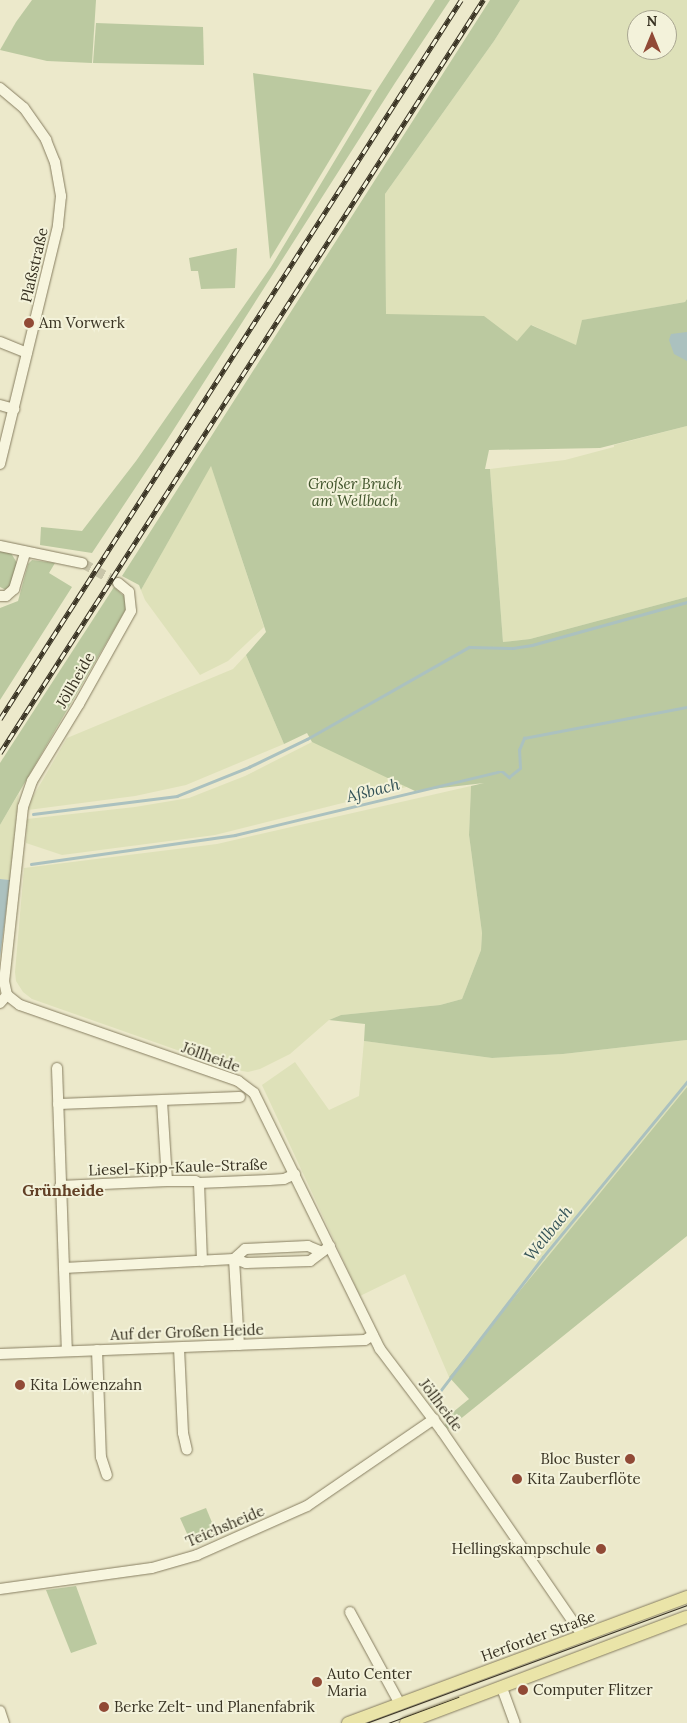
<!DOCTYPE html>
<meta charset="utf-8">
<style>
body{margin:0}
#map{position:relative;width:687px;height:1723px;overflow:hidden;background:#ece9cb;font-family:Lora,serif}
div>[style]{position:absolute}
.farmland>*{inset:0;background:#dee1b9}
.green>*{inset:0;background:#bbc9a0}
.water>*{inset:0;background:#abc1bf}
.stream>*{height:2.5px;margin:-1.25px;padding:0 1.25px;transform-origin:1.25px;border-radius:1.25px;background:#abc1bf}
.minor-tunnel>*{height:10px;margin-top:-5px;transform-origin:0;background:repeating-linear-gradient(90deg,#c8c5a9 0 10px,transparent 0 15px)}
.roads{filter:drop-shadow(0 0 1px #877e61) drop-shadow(0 0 1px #877e61)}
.minor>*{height:10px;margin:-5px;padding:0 5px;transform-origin:5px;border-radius:5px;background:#f7f5de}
.major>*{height:12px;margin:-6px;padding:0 6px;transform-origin:6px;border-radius:6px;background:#eae4a8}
.tram>*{height:1px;margin:-0.5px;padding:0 0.5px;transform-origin:0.5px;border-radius:0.5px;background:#393323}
.rail>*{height:4.5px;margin-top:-2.25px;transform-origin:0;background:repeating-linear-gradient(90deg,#f3f2da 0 8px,#393323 0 16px);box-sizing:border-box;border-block:1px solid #393323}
.dots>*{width:14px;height:14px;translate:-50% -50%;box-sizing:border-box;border:2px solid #f3f2da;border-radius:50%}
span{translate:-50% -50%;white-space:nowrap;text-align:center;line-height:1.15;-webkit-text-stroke:4px #f3f2da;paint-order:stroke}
.street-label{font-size:15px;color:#393323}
.poi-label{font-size:15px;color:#393323}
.left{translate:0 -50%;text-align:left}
.right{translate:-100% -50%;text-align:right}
.park-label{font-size:15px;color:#40542b;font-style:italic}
.water-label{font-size:16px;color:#335257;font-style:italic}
.neighbourhood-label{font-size:16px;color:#624026;font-weight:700}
.north{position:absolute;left:627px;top:10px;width:50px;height:50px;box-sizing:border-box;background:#f3f2da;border:1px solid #a9a691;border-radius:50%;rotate:0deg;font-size:14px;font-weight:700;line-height:20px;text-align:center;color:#393323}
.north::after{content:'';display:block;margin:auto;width:18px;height:22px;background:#914a36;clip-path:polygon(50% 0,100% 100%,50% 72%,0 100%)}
</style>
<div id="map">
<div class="farmland">
<div style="clip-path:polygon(evenodd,520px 0,687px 0,687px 299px,685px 302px,583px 320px,577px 346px,532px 325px,517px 341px,510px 338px,386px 314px,385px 194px,494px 41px,520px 0,637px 20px,667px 20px,667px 50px,637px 50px,637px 20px)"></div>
<div style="clip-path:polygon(687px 426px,687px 597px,530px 639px,503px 642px,490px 469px,565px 460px,614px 447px,614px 445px)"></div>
<div style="clip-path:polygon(211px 465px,264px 627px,228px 661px,200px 675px,145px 600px,141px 590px)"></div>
<div style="clip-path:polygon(246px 655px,284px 744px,186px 785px,135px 796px,28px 810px,31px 800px,67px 738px,233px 669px)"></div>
<div style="clip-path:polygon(312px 742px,490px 766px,215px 835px,62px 855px,26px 843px,27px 819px,135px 807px,189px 798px,245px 776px)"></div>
<div style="clip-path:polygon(471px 786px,469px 835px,482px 933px,481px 950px,462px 999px,440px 1005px,341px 1015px,329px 1020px,290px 1054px,260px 1069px,248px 1072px,231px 1069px,32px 999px,23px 992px,16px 981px,15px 972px,24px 868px,217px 844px)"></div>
<div style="clip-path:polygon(19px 793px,10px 880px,0 879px,0 825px)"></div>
<div style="clip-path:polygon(687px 1040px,687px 1087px,449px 1377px,405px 1274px,360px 1296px,262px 1085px,295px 1062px,329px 1110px,359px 1096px,364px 1041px,492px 1058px,563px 1054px)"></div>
</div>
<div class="green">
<div style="clip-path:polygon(32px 0,96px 0,92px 63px,47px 61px,0 50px,16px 22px)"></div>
<div style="clip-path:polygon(435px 0,450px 0,395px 83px,167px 440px,92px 553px,40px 545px,41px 527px,82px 531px,136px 461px,271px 267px,377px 90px)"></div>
<div style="clip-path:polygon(490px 0,520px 0,494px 41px,385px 194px,386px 314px,484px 316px,517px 341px,531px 325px,576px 345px,582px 320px,685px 302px,687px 299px,687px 426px,600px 448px,489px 450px,485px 469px,490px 469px,503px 642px,530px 639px,687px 597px,687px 1040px,563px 1054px,492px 1058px,364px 1041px,365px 1024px,329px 1020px,341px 1015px,440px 1005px,462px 999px,481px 950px,482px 933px,469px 835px,471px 786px,484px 783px,415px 791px,312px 742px,307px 733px,284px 744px,246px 655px,266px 632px,211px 466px,141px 590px,139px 585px,122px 576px)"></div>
<div style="clip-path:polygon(96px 23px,203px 27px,204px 65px,93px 63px)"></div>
<div style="clip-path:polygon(253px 73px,372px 90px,270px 259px)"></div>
<div style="clip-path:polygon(237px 248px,235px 288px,201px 289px,198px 271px,191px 271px,189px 258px)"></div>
<div style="clip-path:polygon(0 551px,11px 553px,17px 563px,11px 586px,6px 590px,0 587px)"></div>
<div style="clip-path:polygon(32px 560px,55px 563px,49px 573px,72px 587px,0 700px,0 608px,18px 601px,28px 564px)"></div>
<div style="clip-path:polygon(114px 587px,126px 598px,126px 609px,0 825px,0 763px)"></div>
<div style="clip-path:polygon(687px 1087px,687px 1236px,448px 1429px,445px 1425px,447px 1417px,469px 1399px,449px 1377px)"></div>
<div style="clip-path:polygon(206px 1508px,218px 1537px,193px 1547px,180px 1518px)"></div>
<div style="clip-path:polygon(76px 1586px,97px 1644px,71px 1653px,46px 1590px)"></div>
</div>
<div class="water">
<div style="clip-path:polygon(687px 332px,687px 361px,674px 354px,669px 340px,671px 334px)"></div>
<div style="clip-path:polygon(0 879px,10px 880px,0 958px)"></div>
</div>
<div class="stream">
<div style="left:33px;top:814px;width:145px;rotate:-7.1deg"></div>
<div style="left:177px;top:796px;width:78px;rotate:-21.9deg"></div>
<div style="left:249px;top:767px;width:64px;rotate:-25.8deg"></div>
<div style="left:307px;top:739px;width:186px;rotate:-29.6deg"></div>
<div style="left:469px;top:647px;width:44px;rotate:1.3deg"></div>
<div style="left:513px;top:648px;width:19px;rotate:-9deg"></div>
<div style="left:532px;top:645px;width:161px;rotate:-15.5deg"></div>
<div style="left:31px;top:864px;width:206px;rotate:-8.1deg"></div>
<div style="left:235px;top:835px;width:270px;rotate:-13.5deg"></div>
<div style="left:498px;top:772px;width:5px"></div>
<div style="left:503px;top:772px;width:8px;rotate:40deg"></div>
<div style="left:509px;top:777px;width:14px;rotate:-39deg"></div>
<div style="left:520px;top:768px;width:18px;rotate:-93deg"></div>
<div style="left:519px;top:750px;width:13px;rotate:-67deg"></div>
<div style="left:524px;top:738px;width:166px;rotate:-10.8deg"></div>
<div style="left:431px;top:1403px;width:184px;rotate:-52.5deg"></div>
<div style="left:543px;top:1257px;width:227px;rotate:-50.6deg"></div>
</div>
<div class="minor-tunnel">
<div style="left:82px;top:563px;width:41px;rotate:29.1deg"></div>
</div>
<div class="roads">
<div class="minor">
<div style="left:0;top:88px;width:31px;rotate:40deg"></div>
<div style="left:24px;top:108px;width:39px;rotate:55deg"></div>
<div style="left:46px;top:140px;width:24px;rotate:68deg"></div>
<div style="left:55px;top:162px;width:35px;rotate:80deg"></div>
<div style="left:61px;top:196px;width:30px;rotate:96deg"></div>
<div style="left:58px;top:226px;width:245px;rotate:103.7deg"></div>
<div style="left:0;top:342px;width:29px;rotate:22deg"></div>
<div style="left:0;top:405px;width:15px;rotate:16deg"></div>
<div style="left:0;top:546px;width:84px;rotate:11.7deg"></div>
<div style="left:118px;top:583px;width:14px;rotate:39deg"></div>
<div style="left:129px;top:592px;width:19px;rotate:84deg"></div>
<div style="left:131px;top:611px;width:107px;rotate:119.2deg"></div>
<div style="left:79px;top:704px;width:90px;rotate:121.4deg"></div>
<div style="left:32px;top:781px;width:28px;rotate:109deg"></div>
<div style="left:23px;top:807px;width:175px;rotate:96.2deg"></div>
<div style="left:4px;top:981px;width:14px;rotate:78deg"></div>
<div style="left:7px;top:995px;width:16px;rotate:38deg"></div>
<div style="left:20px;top:1005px;width:231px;rotate:19.2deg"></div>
<div style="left:238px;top:1081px;width:20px;rotate:37deg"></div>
<div style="left:254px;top:1093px;width:285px;rotate:63.8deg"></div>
<div style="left:380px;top:1349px;width:103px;rotate:52.9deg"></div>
<div style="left:442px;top:1431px;width:249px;rotate:55.5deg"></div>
<div style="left:0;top:596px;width:6px"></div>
<div style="left:6px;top:596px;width:11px;rotate:-41deg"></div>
<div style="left:14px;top:589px;width:39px;rotate:-73deg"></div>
<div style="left:0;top:1003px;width:11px;rotate:-49deg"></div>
<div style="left:57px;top:1068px;width:283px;rotate:88deg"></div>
<div style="left:162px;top:1101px;width:80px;rotate:86.4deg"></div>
<div style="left:58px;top:1104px;width:182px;rotate:-2.2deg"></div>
<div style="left:199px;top:1183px;width:78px;rotate:87.8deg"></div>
<div style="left:60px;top:1186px;width:107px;rotate:-2.7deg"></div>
<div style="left:167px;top:1181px;width:28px"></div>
<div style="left:195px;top:1181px;width:4px;rotate:27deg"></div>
<div style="left:199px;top:1183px;width:70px;rotate:-2.5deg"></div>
<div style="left:269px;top:1180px;width:15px;rotate:-4deg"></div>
<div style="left:284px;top:1179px;width:12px;rotate:-24deg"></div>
<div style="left:234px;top:1259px;width:15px;rotate:-42deg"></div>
<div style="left:245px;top:1249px;width:63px;rotate:-2.7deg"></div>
<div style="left:308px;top:1246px;width:15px;rotate:23deg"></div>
<div style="left:234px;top:1259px;width:86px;rotate:86.7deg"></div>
<div style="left:64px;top:1268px;width:170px;rotate:-3deg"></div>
<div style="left:234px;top:1259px;width:13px;rotate:18deg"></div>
<div style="left:246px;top:1263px;width:64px;rotate:-1.8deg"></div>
<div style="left:310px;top:1261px;width:25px;rotate:-37deg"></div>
<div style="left:179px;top:1348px;width:85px;rotate:87.3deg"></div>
<div style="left:183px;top:1433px;width:17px;rotate:77deg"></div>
<div style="left:97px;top:1350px;width:107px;rotate:87.9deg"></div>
<div style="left:101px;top:1457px;width:19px;rotate:72deg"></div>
<div style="left:0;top:1354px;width:365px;rotate:-2.2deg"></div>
<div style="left:365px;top:1340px;width:9px;rotate:-32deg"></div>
<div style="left:0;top:1589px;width:153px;rotate:-7.9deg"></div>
<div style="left:152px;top:1568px;width:47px;rotate:-16.1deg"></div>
<div style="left:197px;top:1555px;width:120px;rotate:-24deg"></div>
<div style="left:307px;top:1506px;width:154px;rotate:-34.4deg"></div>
<div style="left:350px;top:1612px;width:105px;rotate:61.5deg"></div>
<div style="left:502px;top:1688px;width:37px;rotate:70deg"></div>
<div style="left:0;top:1711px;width:13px;rotate:72deg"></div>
</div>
<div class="major">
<div style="left:348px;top:1723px;width:362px;rotate:-20.4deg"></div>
<div style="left:406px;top:1723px;width:300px;rotate:-20.7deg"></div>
</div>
</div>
<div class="tram">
<div style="left:366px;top:1723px;width:342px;rotate:-20.2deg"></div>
<div style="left:388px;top:1723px;width:75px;rotate:-20.4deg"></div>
</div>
<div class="rail">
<div style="left:0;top:719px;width:854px;rotate:-57.33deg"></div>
<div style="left:0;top:753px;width:895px;rotate:-57.32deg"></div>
</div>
<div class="dots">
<div style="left:29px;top:323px;background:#914a36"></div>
<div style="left:20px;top:1385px;background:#914a36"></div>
<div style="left:630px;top:1459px;background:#914a36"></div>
<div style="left:517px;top:1479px;background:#914a36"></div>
<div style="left:601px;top:1549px;background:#914a36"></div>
<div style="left:317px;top:1682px;background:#914a36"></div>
<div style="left:523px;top:1690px;background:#914a36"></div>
<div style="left:104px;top:1707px;background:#914a36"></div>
</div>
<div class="street-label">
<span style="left:34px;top:265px;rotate:-77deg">Plaßstraße</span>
<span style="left:75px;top:680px;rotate:-60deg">Jöllheide</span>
<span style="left:211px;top:1057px;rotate:20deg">Jöllheide</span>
<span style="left:178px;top:1167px;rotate:-2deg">Liesel-Kipp-Kaule-Straße</span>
<span style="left:187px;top:1332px;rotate:-2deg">Auf der Großen Heide</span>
<span style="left:441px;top:1405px;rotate:53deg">Jöllheide</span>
<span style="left:225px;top:1526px;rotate:-23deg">Teichsheide</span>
<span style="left:538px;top:1636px;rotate:-20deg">Herforder Straße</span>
</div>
<div class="poi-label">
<span class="left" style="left:39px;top:323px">Am Vorwerk</span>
<span class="left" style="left:30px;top:1385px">Kita Löwenzahn</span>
<span class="right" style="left:620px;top:1459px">Bloc Buster</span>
<span class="left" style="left:527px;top:1479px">Kita Zauberflöte</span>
<span class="right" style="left:591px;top:1549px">Hellingskampschule</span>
<span class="left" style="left:327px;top:1682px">Auto Center<br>Maria</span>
<span class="left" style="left:533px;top:1690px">Computer Flitzer</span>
<span class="left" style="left:114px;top:1707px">Berke Zelt- und Planenfabrik</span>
</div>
<div class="park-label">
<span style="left:355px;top:492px">Großer Bruch<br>am Wellbach</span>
</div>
<div class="water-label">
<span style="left:373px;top:790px;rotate:-14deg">Aßbach</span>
<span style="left:548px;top:1233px;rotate:-51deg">Wellbach</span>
</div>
<div class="neighbourhood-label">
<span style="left:63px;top:1190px">Grünheide</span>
</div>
<div class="north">N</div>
</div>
